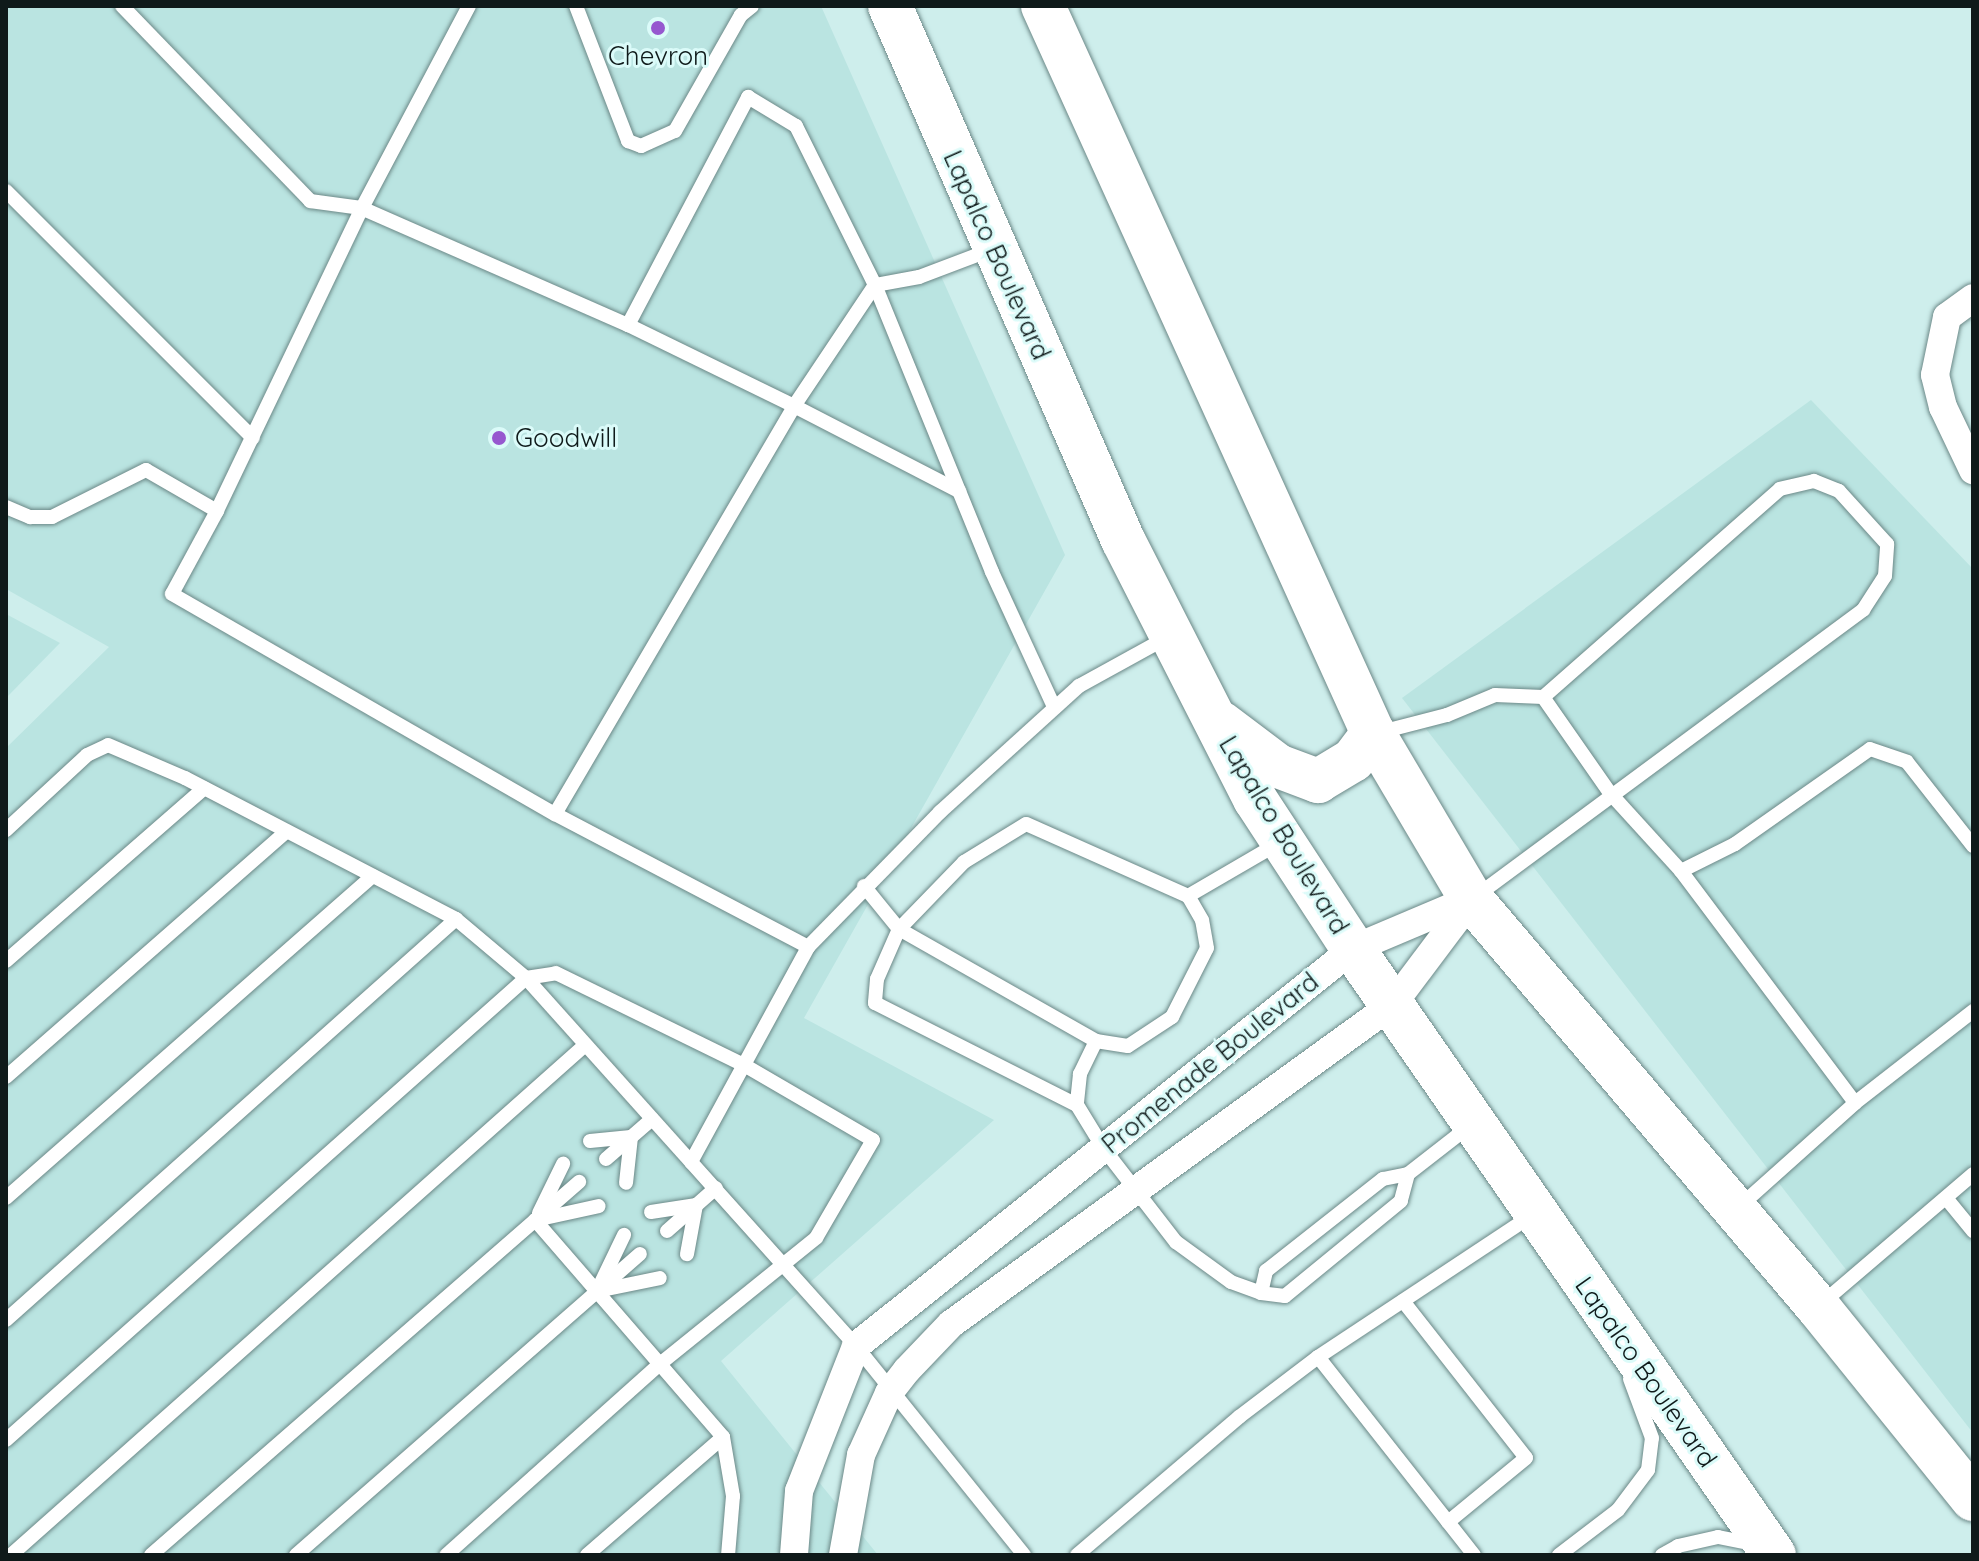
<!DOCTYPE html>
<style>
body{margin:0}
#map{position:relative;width:1979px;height:1561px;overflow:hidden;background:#ceeeec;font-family:Quicksand,sans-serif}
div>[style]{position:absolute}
.built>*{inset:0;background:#bae4e1}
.roads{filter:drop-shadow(0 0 2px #6b8887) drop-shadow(0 0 2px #6b8887)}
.lane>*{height:14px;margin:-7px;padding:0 7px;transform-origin:7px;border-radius:7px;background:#fff}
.street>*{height:28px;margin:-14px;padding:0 14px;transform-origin:14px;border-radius:14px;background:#fff}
.primary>*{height:44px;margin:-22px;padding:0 22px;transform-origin:22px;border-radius:22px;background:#fff}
.dots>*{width:22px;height:22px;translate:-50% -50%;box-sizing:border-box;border:4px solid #dbfbf9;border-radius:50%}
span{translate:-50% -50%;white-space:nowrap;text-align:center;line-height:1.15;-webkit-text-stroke:6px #dbfbf9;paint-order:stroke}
.poi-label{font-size:26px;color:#0f1a1a}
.left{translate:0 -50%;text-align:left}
.street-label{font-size:26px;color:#0f1a1a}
.frame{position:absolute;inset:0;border:8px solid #0f1a1a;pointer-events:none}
</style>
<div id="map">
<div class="built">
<div style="clip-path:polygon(6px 6px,821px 6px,1065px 555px,804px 1018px,994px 1120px,721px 1361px,878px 1555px,6px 1555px,6px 748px,109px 647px,6px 589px)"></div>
<div style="clip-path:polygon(1811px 400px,1973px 569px,1973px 1433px,1402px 698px)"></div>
<div style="clip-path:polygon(6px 614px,60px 643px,6px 698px)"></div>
</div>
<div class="roads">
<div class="lane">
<div style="left:122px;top:6px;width:271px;rotate:46deg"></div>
<div style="left:310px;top:201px;width:52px;rotate:7.7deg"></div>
<div style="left:362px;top:208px;width:229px;rotate:-62.1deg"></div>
<div style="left:576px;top:6px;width:145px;rotate:68.9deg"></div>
<div style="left:628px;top:141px;width:14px;rotate:21deg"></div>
<div style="left:641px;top:146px;width:37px;rotate:-24deg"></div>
<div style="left:675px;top:131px;width:133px;rotate:-60.4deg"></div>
<div style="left:741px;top:15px;width:14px;rotate:-39deg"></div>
<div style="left:6px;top:191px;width:349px;rotate:45deg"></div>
<div style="left:993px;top:249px;width:79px;rotate:159.3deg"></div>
<div style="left:919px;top:277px;width:45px;rotate:169.7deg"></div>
<div style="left:875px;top:285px;width:310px;rotate:67.8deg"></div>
<div style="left:992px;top:572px;width:149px;rotate:65.3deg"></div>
<div style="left:628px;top:325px;width:258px;rotate:-62.2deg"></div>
<div style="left:748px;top:97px;width:56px;rotate:31.1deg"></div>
<div style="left:796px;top:126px;width:178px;rotate:63.6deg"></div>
<div style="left:875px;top:285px;width:146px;rotate:123.8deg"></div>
<div style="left:794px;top:406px;width:185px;rotate:-154deg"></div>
<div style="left:628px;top:325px;width:291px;rotate:-156.3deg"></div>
<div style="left:362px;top:208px;width:336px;rotate:115.6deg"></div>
<div style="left:217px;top:511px;width:94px;rotate:118.5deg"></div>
<div style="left:172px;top:594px;width:442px;rotate:29.9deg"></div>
<div style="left:555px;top:814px;width:286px;rotate:27.7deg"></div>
<div style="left:6px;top:507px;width:26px;rotate:23deg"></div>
<div style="left:30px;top:517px;width:22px"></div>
<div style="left:52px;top:517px;width:105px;rotate:-26.6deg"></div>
<div style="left:146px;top:470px;width:82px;rotate:30deg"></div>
<div style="left:1377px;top:733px;width:72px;rotate:-14.4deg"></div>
<div style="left:1447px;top:715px;width:52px;rotate:-22.6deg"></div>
<div style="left:1495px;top:695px;width:48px;rotate:2.4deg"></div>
<div style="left:1543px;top:697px;width:117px;rotate:55.1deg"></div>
<div style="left:1610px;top:793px;width:105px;rotate:47.7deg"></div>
<div style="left:1681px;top:871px;width:60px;rotate:-26.6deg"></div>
<div style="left:1735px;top:844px;width:165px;rotate:-35.1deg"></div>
<div style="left:1870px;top:749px;width:39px;rotate:19deg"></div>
<div style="left:1907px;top:762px;width:107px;rotate:51.8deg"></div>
<div style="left:555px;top:814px;width:473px;rotate:-59.6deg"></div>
<div style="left:794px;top:406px;width:186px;rotate:27.3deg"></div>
<div style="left:6px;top:830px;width:110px;rotate:-42.8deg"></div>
<div style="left:87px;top:755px;width:23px;rotate:-25deg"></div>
<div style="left:108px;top:745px;width:84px;rotate:23.2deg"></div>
<div style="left:185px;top:778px;width:305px;rotate:27.5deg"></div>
<div style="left:456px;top:919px;width:92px;rotate:40.1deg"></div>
<div style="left:526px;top:978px;width:30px;rotate:-9deg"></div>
<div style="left:556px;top:973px;width:209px;rotate:26.1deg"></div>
<div style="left:744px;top:1065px;width:149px;rotate:30.2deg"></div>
<div style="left:873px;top:1140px;width:113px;rotate:120.2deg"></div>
<div style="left:816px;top:1238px;width:199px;rotate:141.1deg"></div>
<div style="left:661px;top:1363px;width:288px;rotate:138.2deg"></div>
<div style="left:1681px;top:871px;width:290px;rotate:53.1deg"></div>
<div style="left:864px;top:886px;width:55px;rotate:50.9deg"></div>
<div style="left:899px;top:929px;width:227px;rotate:29.6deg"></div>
<div style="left:1096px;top:1041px;width:32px;rotate:9deg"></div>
<div style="left:1128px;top:1046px;width:53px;rotate:-33.4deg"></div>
<div style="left:1172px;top:1017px;width:77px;rotate:-63.1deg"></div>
<div style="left:1207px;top:948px;width:28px;rotate:-100deg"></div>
<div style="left:1202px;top:920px;width:28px;rotate:-120deg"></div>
<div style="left:1188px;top:896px;width:177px;rotate:-156deg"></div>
<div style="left:1026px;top:824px;width:73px;rotate:148.5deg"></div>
<div style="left:964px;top:862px;width:93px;rotate:134.1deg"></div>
<div style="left:899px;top:929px;width:55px;rotate:113.7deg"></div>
<div style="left:877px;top:979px;width:24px;rotate:95deg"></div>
<div style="left:875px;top:1003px;width:226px;rotate:26.8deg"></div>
<div style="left:1188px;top:896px;width:105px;rotate:-30.2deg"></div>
<div style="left:1475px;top:897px;width:483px;rotate:-36.5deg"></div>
<div style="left:1863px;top:610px;width:40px;rotate:-57.1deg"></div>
<div style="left:1885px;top:576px;width:32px;rotate:-86deg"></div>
<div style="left:1887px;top:544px;width:72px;rotate:-132.2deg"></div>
<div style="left:1839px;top:491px;width:27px;rotate:-158deg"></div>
<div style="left:1814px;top:481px;width:35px;rotate:167deg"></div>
<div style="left:1780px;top:489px;width:315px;rotate:138.7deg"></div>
<div style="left:6px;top:961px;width:263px;rotate:-41.1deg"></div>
<div style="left:1096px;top:1041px;width:37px;rotate:116deg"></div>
<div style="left:1080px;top:1074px;width:31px;rotate:96deg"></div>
<div style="left:1077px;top:1105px;width:52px;rotate:58.5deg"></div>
<div style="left:1104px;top:1149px;width:118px;rotate:52.3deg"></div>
<div style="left:1176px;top:1242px;width:68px;rotate:36deg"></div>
<div style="left:1231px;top:1282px;width:32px;rotate:20deg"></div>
<div style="left:6px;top:1077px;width:373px;rotate:-41.2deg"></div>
<div style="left:590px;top:1141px;width:41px;rotate:-5.6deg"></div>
<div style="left:631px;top:1137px;width:46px;rotate:96.2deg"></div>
<div style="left:606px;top:1159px;width:61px;rotate:-41deg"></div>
<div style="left:1408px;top:1174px;width:28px;rotate:105deg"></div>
<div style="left:1401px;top:1201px;width:150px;rotate:140.7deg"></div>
<div style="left:1285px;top:1296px;width:24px;rotate:-173deg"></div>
<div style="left:1261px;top:1293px;width:23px;rotate:-77deg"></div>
<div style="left:1266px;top:1271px;width:149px;rotate:-38.2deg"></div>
<div style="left:1383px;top:1179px;width:25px;rotate:-11deg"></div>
<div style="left:1408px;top:1174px;width:80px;rotate:-37.9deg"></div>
<div style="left:6px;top:1198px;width:488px;rotate:-41.3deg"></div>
<div style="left:1946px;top:1198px;width:43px;rotate:50.7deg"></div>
<div style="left:1740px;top:1206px;width:154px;rotate:-41.8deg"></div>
<div style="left:1855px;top:1103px;width:150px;rotate:-37.9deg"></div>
<div style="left:651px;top:1212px;width:46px;rotate:-8.8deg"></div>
<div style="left:696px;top:1205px;width:50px;rotate:100.4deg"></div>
<div style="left:539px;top:1213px;width:55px;rotate:-63.9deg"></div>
<div style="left:540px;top:1219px;width:60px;rotate:-12.4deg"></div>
<div style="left:535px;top:1220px;width:287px;rotate:49.1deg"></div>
<div style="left:723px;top:1437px;width:60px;rotate:80.4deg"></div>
<div style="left:733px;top:1496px;width:59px;rotate:94.8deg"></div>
<div style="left:667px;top:1231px;width:65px;rotate:-41.3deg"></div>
<div style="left:599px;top:1287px;width:58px;rotate:-64.3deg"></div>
<div style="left:602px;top:1290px;width:59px;rotate:-11.7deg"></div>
<div style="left:1403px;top:1301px;width:199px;rotate:51.9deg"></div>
<div style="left:1526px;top:1458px;width:101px;rotate:140.6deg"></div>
<div style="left:1821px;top:1304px;width:200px;rotate:-40.5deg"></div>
<div style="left:6px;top:1320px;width:603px;rotate:-41.7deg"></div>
<div style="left:6px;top:1440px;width:696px;rotate:-41.62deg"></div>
<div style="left:526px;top:978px;width:247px;rotate:48.1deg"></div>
<div style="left:11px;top:1555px;width:766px;rotate:-41.61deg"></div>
<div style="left:151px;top:1555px;width:568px;rotate:-41.07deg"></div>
<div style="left:296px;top:1555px;width:457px;rotate:-41.2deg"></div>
<div style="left:587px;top:1555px;width:180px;rotate:-40.9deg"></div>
<div style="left:1024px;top:1555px;width:268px;rotate:-128.8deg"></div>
<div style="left:856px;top:1346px;width:247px;rotate:-131.9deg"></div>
<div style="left:691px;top:1162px;width:245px;rotate:-61.4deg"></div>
<div style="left:808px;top:947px;width:189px;rotate:-45.6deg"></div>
<div style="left:940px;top:812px;width:188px;rotate:-42.2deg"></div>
<div style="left:1079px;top:686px;width:99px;rotate:-28.9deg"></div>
<div style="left:1077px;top:1555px;width:213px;rotate:-40.4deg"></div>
<div style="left:1239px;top:1417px;width:99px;rotate:-37.2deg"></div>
<div style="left:1474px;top:1555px;width:252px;rotate:-128.2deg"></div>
<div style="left:1318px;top:1357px;width:255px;rotate:-33.5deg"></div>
<div style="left:1559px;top:1555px;width:74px;rotate:-37.3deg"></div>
<div style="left:1618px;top:1510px;width:50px;rotate:-53.1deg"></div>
<div style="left:1648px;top:1470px;width:32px;rotate:-83deg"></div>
<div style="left:1652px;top:1438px;width:63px;rotate:-110.4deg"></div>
<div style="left:1662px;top:1555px;width:18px;rotate:-29deg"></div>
<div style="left:1678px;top:1546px;width:41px;rotate:-12.7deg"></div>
<div style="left:1718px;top:1537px;width:37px;rotate:11deg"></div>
</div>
<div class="street">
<div style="left:1973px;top:298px;width:32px;rotate:144deg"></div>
<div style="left:1947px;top:317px;width:59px;rotate:101.7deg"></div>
<div style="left:1935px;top:375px;width:33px;rotate:76deg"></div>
<div style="left:1943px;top:407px;width:70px;rotate:64.5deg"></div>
<div style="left:794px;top:1555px;width:64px;rotate:-85.5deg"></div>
<div style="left:799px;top:1491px;width:156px;rotate:-68.5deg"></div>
<div style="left:856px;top:1346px;width:636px;rotate:-38.62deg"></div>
<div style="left:1353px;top:949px;width:128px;rotate:-23deg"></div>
<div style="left:843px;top:1555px;width:102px;rotate:-79.8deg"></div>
<div style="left:861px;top:1455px;width:68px;rotate:-65.7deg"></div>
<div style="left:889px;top:1393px;width:29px;rotate:-52deg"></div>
<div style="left:907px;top:1370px;width:64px;rotate:-46.3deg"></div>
<div style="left:951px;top:1324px;width:546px;rotate:-35.9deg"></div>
<div style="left:1393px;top:1004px;width:130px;rotate:-53.1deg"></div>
</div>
<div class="primary">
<div style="left:890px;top:6px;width:583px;rotate:66.43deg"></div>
<div style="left:1123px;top:540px;width:291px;rotate:63deg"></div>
<div style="left:1255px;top:799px;width:179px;rotate:56.8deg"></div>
<div style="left:1353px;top:949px;width:738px;rotate:55.21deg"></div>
<div style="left:1043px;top:6px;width:798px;rotate:65.59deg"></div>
<div style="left:1373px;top:733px;width:193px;rotate:59.4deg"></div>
<div style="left:1471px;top:899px;width:536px;rotate:49.62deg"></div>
<div style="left:1818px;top:1307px;width:247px;rotate:51.1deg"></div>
<div style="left:1221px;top:723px;width:71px;rotate:37deg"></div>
<div style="left:1278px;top:766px;width:43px;rotate:20.6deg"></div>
<div style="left:1318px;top:781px;width:41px;rotate:-31deg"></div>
<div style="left:1353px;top:760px;width:34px;rotate:-53deg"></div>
</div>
</div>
<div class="dots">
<div style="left:658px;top:28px;background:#9658cf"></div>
<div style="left:499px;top:438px;background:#9658cf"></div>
</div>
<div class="poi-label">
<span style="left:658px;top:56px">Chevron</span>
<span class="left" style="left:515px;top:438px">Goodwill</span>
</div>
<div class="street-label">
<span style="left:997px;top:255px;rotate:66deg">Lapalco Boulevard</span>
<span style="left:1284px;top:835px;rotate:59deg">Lapalco Boulevard</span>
<span style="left:1210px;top:1063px;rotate:-39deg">Promenade Boulevard</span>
<span style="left:1646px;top:1372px;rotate:55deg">Lapalco Boulevard</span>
</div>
<div class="frame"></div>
</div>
